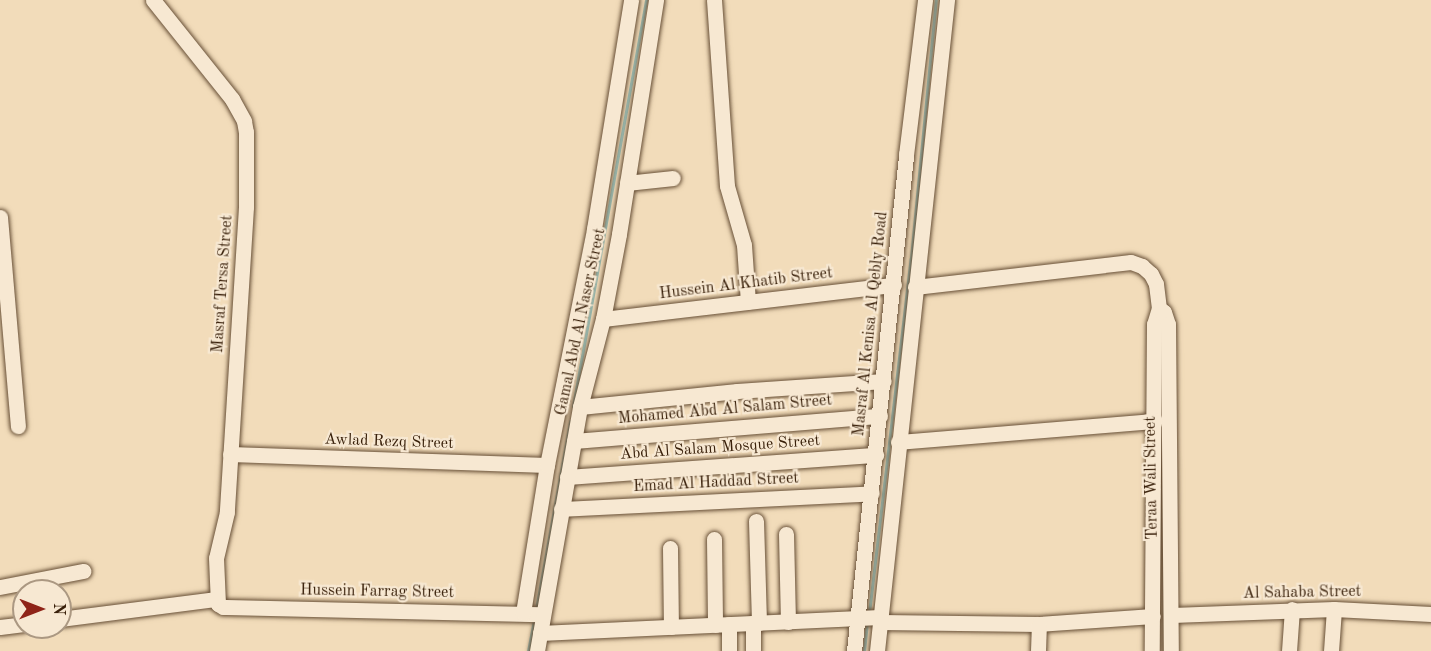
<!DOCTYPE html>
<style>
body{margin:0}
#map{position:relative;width:1431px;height:651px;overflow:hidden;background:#f2dcba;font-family:"Old Standard TT",serif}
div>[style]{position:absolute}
.stream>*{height:3px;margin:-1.5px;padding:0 1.5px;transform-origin:1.5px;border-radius:1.5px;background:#9bbbb1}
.roads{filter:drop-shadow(0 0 2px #674f36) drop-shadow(0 0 2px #674f36)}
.minor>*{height:15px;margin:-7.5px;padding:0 7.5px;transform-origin:7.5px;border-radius:7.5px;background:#f7e8d2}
span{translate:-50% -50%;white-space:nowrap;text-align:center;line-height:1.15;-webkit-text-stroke:4.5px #f7e8d2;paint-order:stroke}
.street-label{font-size:16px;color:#39200a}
.north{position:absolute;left:12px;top:579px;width:60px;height:60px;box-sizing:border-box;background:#f7e8d2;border:2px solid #ab9882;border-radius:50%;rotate:90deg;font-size:16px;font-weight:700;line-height:24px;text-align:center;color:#39200a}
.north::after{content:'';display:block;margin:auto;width:21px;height:27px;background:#8f2418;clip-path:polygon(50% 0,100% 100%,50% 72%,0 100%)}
</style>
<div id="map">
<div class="stream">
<div style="left:573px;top:406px;width:413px;rotate:-79.8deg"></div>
<div style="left:536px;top:609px;width:191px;rotate:-79.7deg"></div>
<div style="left:869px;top:613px;width:357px;rotate:-83.3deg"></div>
<div style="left:911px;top:258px;width:259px;rotate:-84.5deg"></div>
<div style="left:528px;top:651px;width:33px;rotate:-79deg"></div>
<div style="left:864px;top:651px;width:28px;rotate:-84deg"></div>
</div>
<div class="roads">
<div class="minor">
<div style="left:153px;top:0;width:127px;rotate:51.4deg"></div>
<div style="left:232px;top:99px;width:25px;rotate:61deg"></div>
<div style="left:244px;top:121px;width:11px;rotate:80deg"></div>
<div style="left:246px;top:132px;width:75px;rotate:90deg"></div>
<div style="left:246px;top:207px;width:306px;rotate:93.6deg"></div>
<div style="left:227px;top:512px;width:47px;rotate:103.4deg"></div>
<div style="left:216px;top:558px;width:46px;rotate:87.5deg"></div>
<div style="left:218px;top:604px;width:6px;rotate:31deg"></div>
<div style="left:223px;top:607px;width:320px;rotate:1.3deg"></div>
<div style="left:714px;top:0;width:186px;rotate:86deg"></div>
<div style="left:727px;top:186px;width:61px;rotate:73.9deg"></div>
<div style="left:744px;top:245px;width:57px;rotate:86deg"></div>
<div style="left:627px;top:183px;width:46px;rotate:-6.2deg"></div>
<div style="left:0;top:217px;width:210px;rotate:85.1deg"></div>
<div style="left:915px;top:287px;width:217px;rotate:-6.6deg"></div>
<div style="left:1131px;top:262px;width:12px;rotate:20deg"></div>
<div style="left:1142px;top:266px;width:12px;rotate:42deg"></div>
<div style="left:1151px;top:274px;width:11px;rotate:63deg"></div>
<div style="left:1156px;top:284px;width:24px;rotate:83deg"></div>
<div style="left:1159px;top:308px;width:17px;rotate:107deg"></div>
<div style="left:1154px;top:324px;width:327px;rotate:90.4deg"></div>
<div style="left:1159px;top:308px;width:6px;rotate:39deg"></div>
<div style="left:1164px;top:312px;width:13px;rotate:72deg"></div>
<div style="left:1168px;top:324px;width:327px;rotate:89.5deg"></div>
<div style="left:603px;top:319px;width:293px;rotate:-6.7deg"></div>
<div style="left:580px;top:407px;width:158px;rotate:-5.8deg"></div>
<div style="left:737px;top:391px;width:147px;rotate:-3.9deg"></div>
<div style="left:574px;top:441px;width:307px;rotate:-4.7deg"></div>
<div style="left:898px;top:442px;width:258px;rotate:-4.7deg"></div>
<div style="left:230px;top:454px;width:317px;rotate:2deg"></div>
<div style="left:567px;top:477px;width:310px;rotate:-4.1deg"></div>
<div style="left:561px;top:509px;width:311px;rotate:-2.9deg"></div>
<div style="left:756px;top:521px;width:102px;rotate:88.3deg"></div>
<div style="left:786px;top:534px;width:88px;rotate:88.7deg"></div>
<div style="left:714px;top:539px;width:86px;rotate:89.3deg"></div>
<div style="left:670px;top:548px;width:79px;rotate:89.3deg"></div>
<div style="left:0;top:587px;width:85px;rotate:-10.9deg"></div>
<div style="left:523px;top:613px;width:150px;rotate:-80.8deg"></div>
<div style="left:547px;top:465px;width:241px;rotate:-78.7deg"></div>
<div style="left:594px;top:229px;width:232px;rotate:-80.8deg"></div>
<div style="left:1172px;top:615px;width:162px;rotate:-2.1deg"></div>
<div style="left:1334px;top:609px;width:97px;rotate:3deg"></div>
<div style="left:60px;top:619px;width:158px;rotate:-7.3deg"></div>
<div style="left:880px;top:622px;width:159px;rotate:0.7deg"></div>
<div style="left:1039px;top:624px;width:114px;rotate:-4deg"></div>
<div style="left:0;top:627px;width:24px;rotate:-7deg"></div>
<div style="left:540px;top:633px;width:340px;rotate:-2.7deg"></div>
<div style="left:537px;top:651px;width:248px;rotate:-80deg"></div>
<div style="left:580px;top:407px;width:91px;rotate:-75.4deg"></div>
<div style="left:603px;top:319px;width:86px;rotate:-79.3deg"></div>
<div style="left:619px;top:234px;width:237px;rotate:-81deg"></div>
<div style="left:729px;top:651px;width:27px;rotate:-90deg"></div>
<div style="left:753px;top:651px;width:28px;rotate:-90deg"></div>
<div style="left:854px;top:651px;width:499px;rotate:-84deg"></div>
<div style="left:906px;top:155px;width:156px;rotate:-83deg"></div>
<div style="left:877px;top:651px;width:655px;rotate:-83.86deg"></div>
<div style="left:1038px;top:651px;width:27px;rotate:-88deg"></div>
<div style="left:1289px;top:651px;width:42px;rotate:-85.9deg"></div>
<div style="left:1331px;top:651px;width:42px;rotate:-85.9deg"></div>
</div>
</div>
<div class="street-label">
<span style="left:223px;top:284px;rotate:-86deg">Masraf Tersa Street</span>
<span style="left:746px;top:284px;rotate:-7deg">Hussein Al Khatib Street</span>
<span style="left:581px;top:322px;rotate:-78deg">Gamal Abd Al Naser Street</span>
<span style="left:871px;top:324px;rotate:-84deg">Masraf Al Kenisa Al Qebly Road</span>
<span style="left:725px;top:410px;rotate:-5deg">Mohamed Abd Al Salam Street</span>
<span style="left:389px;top:442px;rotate:2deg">Awlad Rezq Street</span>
<span style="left:720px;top:448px;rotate:-4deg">Abd Al Salam Mosque Street</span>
<span style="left:1152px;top:478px;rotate:-91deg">Teraa Wali Street</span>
<span style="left:716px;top:483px;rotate:-3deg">Emad Al Haddad Street</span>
<span style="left:377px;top:592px;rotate:1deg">Hussein Farrag Street</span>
<span style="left:1302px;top:593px;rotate:-1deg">Al Sahaba Street</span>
</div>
<div class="north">N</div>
</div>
